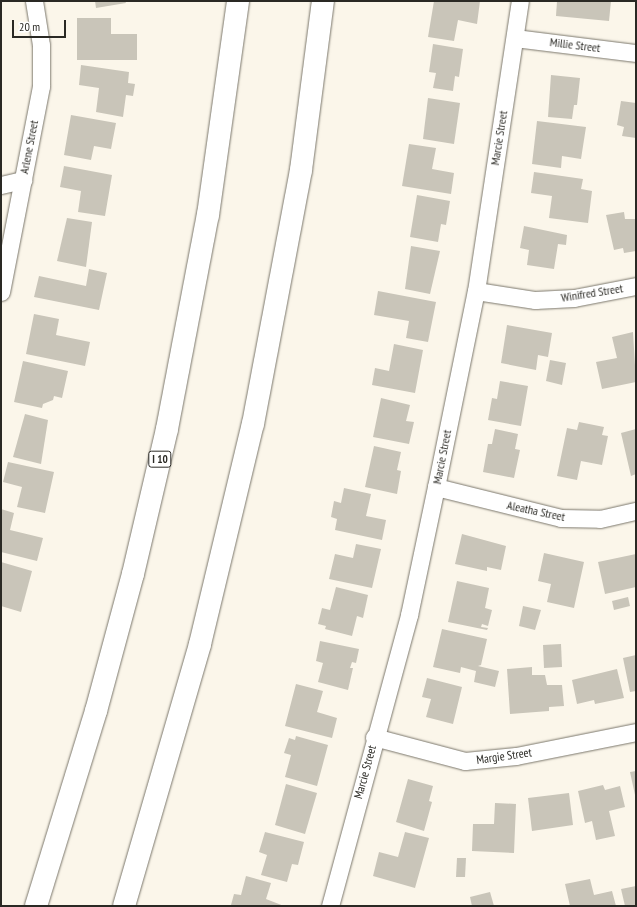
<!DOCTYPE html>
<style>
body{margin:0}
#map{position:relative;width:637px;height:907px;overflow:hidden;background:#fbf6ea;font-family:"PT Sans Narrow",sans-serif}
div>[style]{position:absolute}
.building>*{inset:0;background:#c9c5b9}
.roads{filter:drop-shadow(0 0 1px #7b776c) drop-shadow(0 0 1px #7b776c)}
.street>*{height:17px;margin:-8.5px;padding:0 8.5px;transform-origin:8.5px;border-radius:8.5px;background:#fff}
.highway>*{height:22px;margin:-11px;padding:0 11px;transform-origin:11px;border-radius:11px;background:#fff}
span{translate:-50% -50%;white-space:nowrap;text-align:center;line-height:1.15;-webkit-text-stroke:3px #fff;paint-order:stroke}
.shield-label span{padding:1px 3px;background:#fff;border:1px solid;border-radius:3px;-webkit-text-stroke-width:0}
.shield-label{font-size:11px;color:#2a2924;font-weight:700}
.street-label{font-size:12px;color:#2a2924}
.frame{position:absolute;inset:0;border:2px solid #2a2924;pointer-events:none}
.scale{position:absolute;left:12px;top:20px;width:54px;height:18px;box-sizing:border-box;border:2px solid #2a2924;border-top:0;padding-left:5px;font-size:12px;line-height:14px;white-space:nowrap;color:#2a2924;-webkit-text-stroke:3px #fff;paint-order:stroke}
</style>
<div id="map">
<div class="building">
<div style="clip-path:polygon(95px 1px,125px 1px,126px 3px,96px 8px)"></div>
<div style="clip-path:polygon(434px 1px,480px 1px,477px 24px,458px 20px,454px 41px,428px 37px)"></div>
<div style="clip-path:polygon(557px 1px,611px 1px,609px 21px,556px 16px)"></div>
<div style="clip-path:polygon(77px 18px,111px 18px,111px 34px,137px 34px,137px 60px,77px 60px)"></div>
<div style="clip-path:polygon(433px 44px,463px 49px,459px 77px,455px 76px,453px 91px,433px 88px,436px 73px,429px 72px)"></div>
<div style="clip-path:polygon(81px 65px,129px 72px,128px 83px,135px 84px,133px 96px,126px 95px,123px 117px,96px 112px,99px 88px,79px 85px)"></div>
<div style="clip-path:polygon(551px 75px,580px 78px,577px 105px,574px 105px,572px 119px,548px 117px)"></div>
<div style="clip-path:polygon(428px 98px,460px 103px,454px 144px,423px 139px)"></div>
<div style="clip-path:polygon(621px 101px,636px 103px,636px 138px,622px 136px,624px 127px,617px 125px)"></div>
<div style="clip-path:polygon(71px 115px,116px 123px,111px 149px,94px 146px,91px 160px,64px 155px)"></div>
<div style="clip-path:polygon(537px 121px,586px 127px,581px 159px,562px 156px,561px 168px,532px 164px)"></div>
<div style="clip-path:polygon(409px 144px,436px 148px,432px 169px,454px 173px,451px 194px,402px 186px)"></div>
<div style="clip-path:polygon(64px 166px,112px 175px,105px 216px,78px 212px,81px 191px,60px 187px)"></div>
<div style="clip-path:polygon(534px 172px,583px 179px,581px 189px,592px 191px,588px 223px,549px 218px,552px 196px,531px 193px)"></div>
<div style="clip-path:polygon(417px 195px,450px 201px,446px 225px,441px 224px,438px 242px,410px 237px)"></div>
<div style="clip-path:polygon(624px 212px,625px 219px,636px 219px,636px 251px,624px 253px,623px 248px,614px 250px,606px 215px)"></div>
<div style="clip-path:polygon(67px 218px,92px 222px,86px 267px,57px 261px)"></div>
<div style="clip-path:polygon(524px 226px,567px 235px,566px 245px,558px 244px,554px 269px,527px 265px,529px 250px,520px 248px)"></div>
<div style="clip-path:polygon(411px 246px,440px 251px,430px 294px,405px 289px)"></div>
<div style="clip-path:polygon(89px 269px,107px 273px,99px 310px,34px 297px,39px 276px,86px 286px)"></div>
<div style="clip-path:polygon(378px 291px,436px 302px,428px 342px,406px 338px,409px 321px,374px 315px)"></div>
<div style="clip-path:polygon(34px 314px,59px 319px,56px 335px,90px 342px,85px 366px,26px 354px)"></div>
<div style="clip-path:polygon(507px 325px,552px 333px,548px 357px,538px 355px,536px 370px,501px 363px)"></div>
<div style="clip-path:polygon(633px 332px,636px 382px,602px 389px,596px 362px,617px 358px,612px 337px)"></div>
<div style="clip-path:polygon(394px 344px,423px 350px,415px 393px,372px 385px,375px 368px,389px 371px)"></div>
<div style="clip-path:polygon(550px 360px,566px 363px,562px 385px,546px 381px)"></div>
<div style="clip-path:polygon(23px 361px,68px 371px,62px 398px,54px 396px,53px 400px,43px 404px,42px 408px,14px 402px)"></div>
<div style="clip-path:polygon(500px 381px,528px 386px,521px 426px,488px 420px,492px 398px,497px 399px)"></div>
<div style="clip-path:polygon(381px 398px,410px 405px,406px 421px,414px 422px,409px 444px,373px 437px)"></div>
<div style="clip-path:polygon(25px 414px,48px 420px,41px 464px,13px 457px)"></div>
<div style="clip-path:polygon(579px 422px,604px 427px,602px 435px,608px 436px,602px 465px,581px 461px,577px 480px,557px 476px,567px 428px,577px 430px)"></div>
<div style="clip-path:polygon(495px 429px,518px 434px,515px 449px,520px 450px,514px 478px,483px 472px,488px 444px,492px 444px)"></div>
<div style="clip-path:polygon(636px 429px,636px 474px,631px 476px,621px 433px)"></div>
<div style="clip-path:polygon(374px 446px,401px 452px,397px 470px,401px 471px,397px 494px,365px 487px)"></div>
<div style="clip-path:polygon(8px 462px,54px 472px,45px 513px,17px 507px,22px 487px,3px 482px)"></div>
<div style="clip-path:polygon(344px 488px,371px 494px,366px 516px,386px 520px,382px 540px,335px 530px,337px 519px,331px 517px,334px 501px,341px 503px)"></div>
<div style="clip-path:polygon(1px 509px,14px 513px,10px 530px,43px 538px,37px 561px,1px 552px)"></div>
<div style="clip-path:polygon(462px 534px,506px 546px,501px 570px,487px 567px,487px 571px,455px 564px)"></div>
<div style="clip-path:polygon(356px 544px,381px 549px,372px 588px,329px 579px,335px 554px,353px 558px)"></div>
<div style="clip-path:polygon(544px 553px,584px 562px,574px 608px,547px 602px,551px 584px,538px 581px)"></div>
<div style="clip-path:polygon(636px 554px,636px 587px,605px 594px,598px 562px)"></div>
<div style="clip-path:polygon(1px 562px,32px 571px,21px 612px,1px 606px)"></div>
<div style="clip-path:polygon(457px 581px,489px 588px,485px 608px,492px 610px,488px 626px,482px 624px,481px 627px,488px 628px,487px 630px,448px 622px)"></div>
<div style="clip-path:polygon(336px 587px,368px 595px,363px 618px,357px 616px,352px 636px,325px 629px,326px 626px,318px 624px,322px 608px,330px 610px)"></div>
<div style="clip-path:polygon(628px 597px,630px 606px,614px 610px,612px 601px)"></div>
<div style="clip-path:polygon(523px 606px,541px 610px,535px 630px,519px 626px)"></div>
<div style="clip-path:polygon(442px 629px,487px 639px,481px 665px,478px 666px,499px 671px,495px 687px,474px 682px,476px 671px,461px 667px,460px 673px,433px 667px)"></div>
<div style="clip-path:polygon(320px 641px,359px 649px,356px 663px,352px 662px,350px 668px,353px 668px,348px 690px,318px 682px,323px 663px,316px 661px)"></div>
<div style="clip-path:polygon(561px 644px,562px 667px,544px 668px,543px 645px)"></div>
<div style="clip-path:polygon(636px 655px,636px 691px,630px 692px,623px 658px)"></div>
<div style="clip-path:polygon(532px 667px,532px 675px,545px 675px,547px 685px,562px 685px,564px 706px,549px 707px,549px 711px,510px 714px,507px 669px)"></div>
<div style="clip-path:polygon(617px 669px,624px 698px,595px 704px,594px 700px,577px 704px,572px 680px)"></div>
<div style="clip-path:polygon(427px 678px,462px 687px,453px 724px,426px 717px,431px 699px,422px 697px)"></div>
<div style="clip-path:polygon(296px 684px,323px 691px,317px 712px,337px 718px,332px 738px,285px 726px)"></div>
<div style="clip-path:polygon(296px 736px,328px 745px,317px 786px,285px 777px,291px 755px,284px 753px,289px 738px,295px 740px)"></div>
<div style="clip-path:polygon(636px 771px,636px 795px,635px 795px,630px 772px)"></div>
<div style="clip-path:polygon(408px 779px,433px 786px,429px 801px,432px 802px,424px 831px,396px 822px)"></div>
<div style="clip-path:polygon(286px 784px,317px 793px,305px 834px,275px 825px)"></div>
<div style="clip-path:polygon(603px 785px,605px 790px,620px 786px,625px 807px,609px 811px,615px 836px,596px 840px,592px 821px,585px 823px,578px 791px)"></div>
<div style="clip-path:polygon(569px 793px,573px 825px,532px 831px,528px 798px)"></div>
<div style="clip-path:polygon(495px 803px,516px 804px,514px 853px,472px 851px,473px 824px,494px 824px)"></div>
<div style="clip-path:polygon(265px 832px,304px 842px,298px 865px,292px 864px,287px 882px,261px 875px,267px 855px,259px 852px)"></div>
<div style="clip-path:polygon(405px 832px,429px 838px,415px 888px,373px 876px,379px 852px,398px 857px)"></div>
<div style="clip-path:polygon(457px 858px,466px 858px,465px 877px,456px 877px)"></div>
<div style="clip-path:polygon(246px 876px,271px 883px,266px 899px,284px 906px,231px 905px,234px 894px,241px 895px)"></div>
<div style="clip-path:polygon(590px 879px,594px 895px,612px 891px,616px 906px,570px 906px,565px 884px)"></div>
<div style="clip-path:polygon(636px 886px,636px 906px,625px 906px,621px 889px)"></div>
<div style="clip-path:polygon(490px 892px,494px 906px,472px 906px,470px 897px)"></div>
</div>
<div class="roads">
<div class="street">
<div style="left:515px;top:38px;width:122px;rotate:7.1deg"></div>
<div style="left:1px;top:185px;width:23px;rotate:-13deg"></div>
<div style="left:476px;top:291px;width:60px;rotate:8.7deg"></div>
<div style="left:535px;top:300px;width:39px;rotate:-3deg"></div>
<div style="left:574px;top:298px;width:63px;rotate:-11deg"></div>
<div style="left:1px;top:292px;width:210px;rotate:-79deg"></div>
<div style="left:41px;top:86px;width:41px;rotate:-90deg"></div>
<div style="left:41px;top:45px;width:45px;rotate:-99deg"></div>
<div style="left:436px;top:487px;width:129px;rotate:13.9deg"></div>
<div style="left:561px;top:518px;width:39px;rotate:1deg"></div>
<div style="left:600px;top:519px;width:37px;rotate:-13deg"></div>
<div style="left:374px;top:737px;width:94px;rotate:14.8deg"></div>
<div style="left:465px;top:761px;width:51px;rotate:-5.6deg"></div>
<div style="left:516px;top:756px;width:122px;rotate:-11.3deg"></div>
<div style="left:330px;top:906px;width:302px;rotate:-74.8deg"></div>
<div style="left:409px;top:615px;width:131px;rotate:-78.1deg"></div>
<div style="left:436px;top:487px;width:200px;rotate:-78.5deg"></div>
<div style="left:476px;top:291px;width:293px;rotate:-81.4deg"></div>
</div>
<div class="highway">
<div style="left:36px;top:906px;width:204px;rotate:-72.9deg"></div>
<div style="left:96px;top:711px;width:142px;rotate:-74.9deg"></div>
<div style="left:133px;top:574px;width:149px;rotate:-76.8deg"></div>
<div style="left:167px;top:429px;width:218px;rotate:-79.2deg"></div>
<div style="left:208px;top:215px;width:216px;rotate:-82deg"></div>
<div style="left:124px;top:906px;width:273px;rotate:-73.8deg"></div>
<div style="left:200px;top:644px;width:226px;rotate:-76.5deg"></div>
<div style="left:253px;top:424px;width:258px;rotate:-79.3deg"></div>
<div style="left:301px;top:170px;width:170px;rotate:-82.6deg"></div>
</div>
</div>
<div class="shield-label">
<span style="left:160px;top:459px">I 10</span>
</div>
<div class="street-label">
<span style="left:575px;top:45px;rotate:7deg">Millie Street</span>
<span style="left:499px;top:138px;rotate:-81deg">Marcie Street</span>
<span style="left:29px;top:147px;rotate:-79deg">Arlene Street</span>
<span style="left:592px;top:293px;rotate:-9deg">Winifred Street</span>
<span style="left:442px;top:457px;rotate:-79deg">Marcie Street</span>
<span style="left:536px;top:511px;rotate:12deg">Aleatha Street</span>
<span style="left:504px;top:756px;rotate:-8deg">Margie Street</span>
<span style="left:365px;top:772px;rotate:-75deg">Marcie Street</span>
</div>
<div class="frame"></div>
<div class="scale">20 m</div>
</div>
